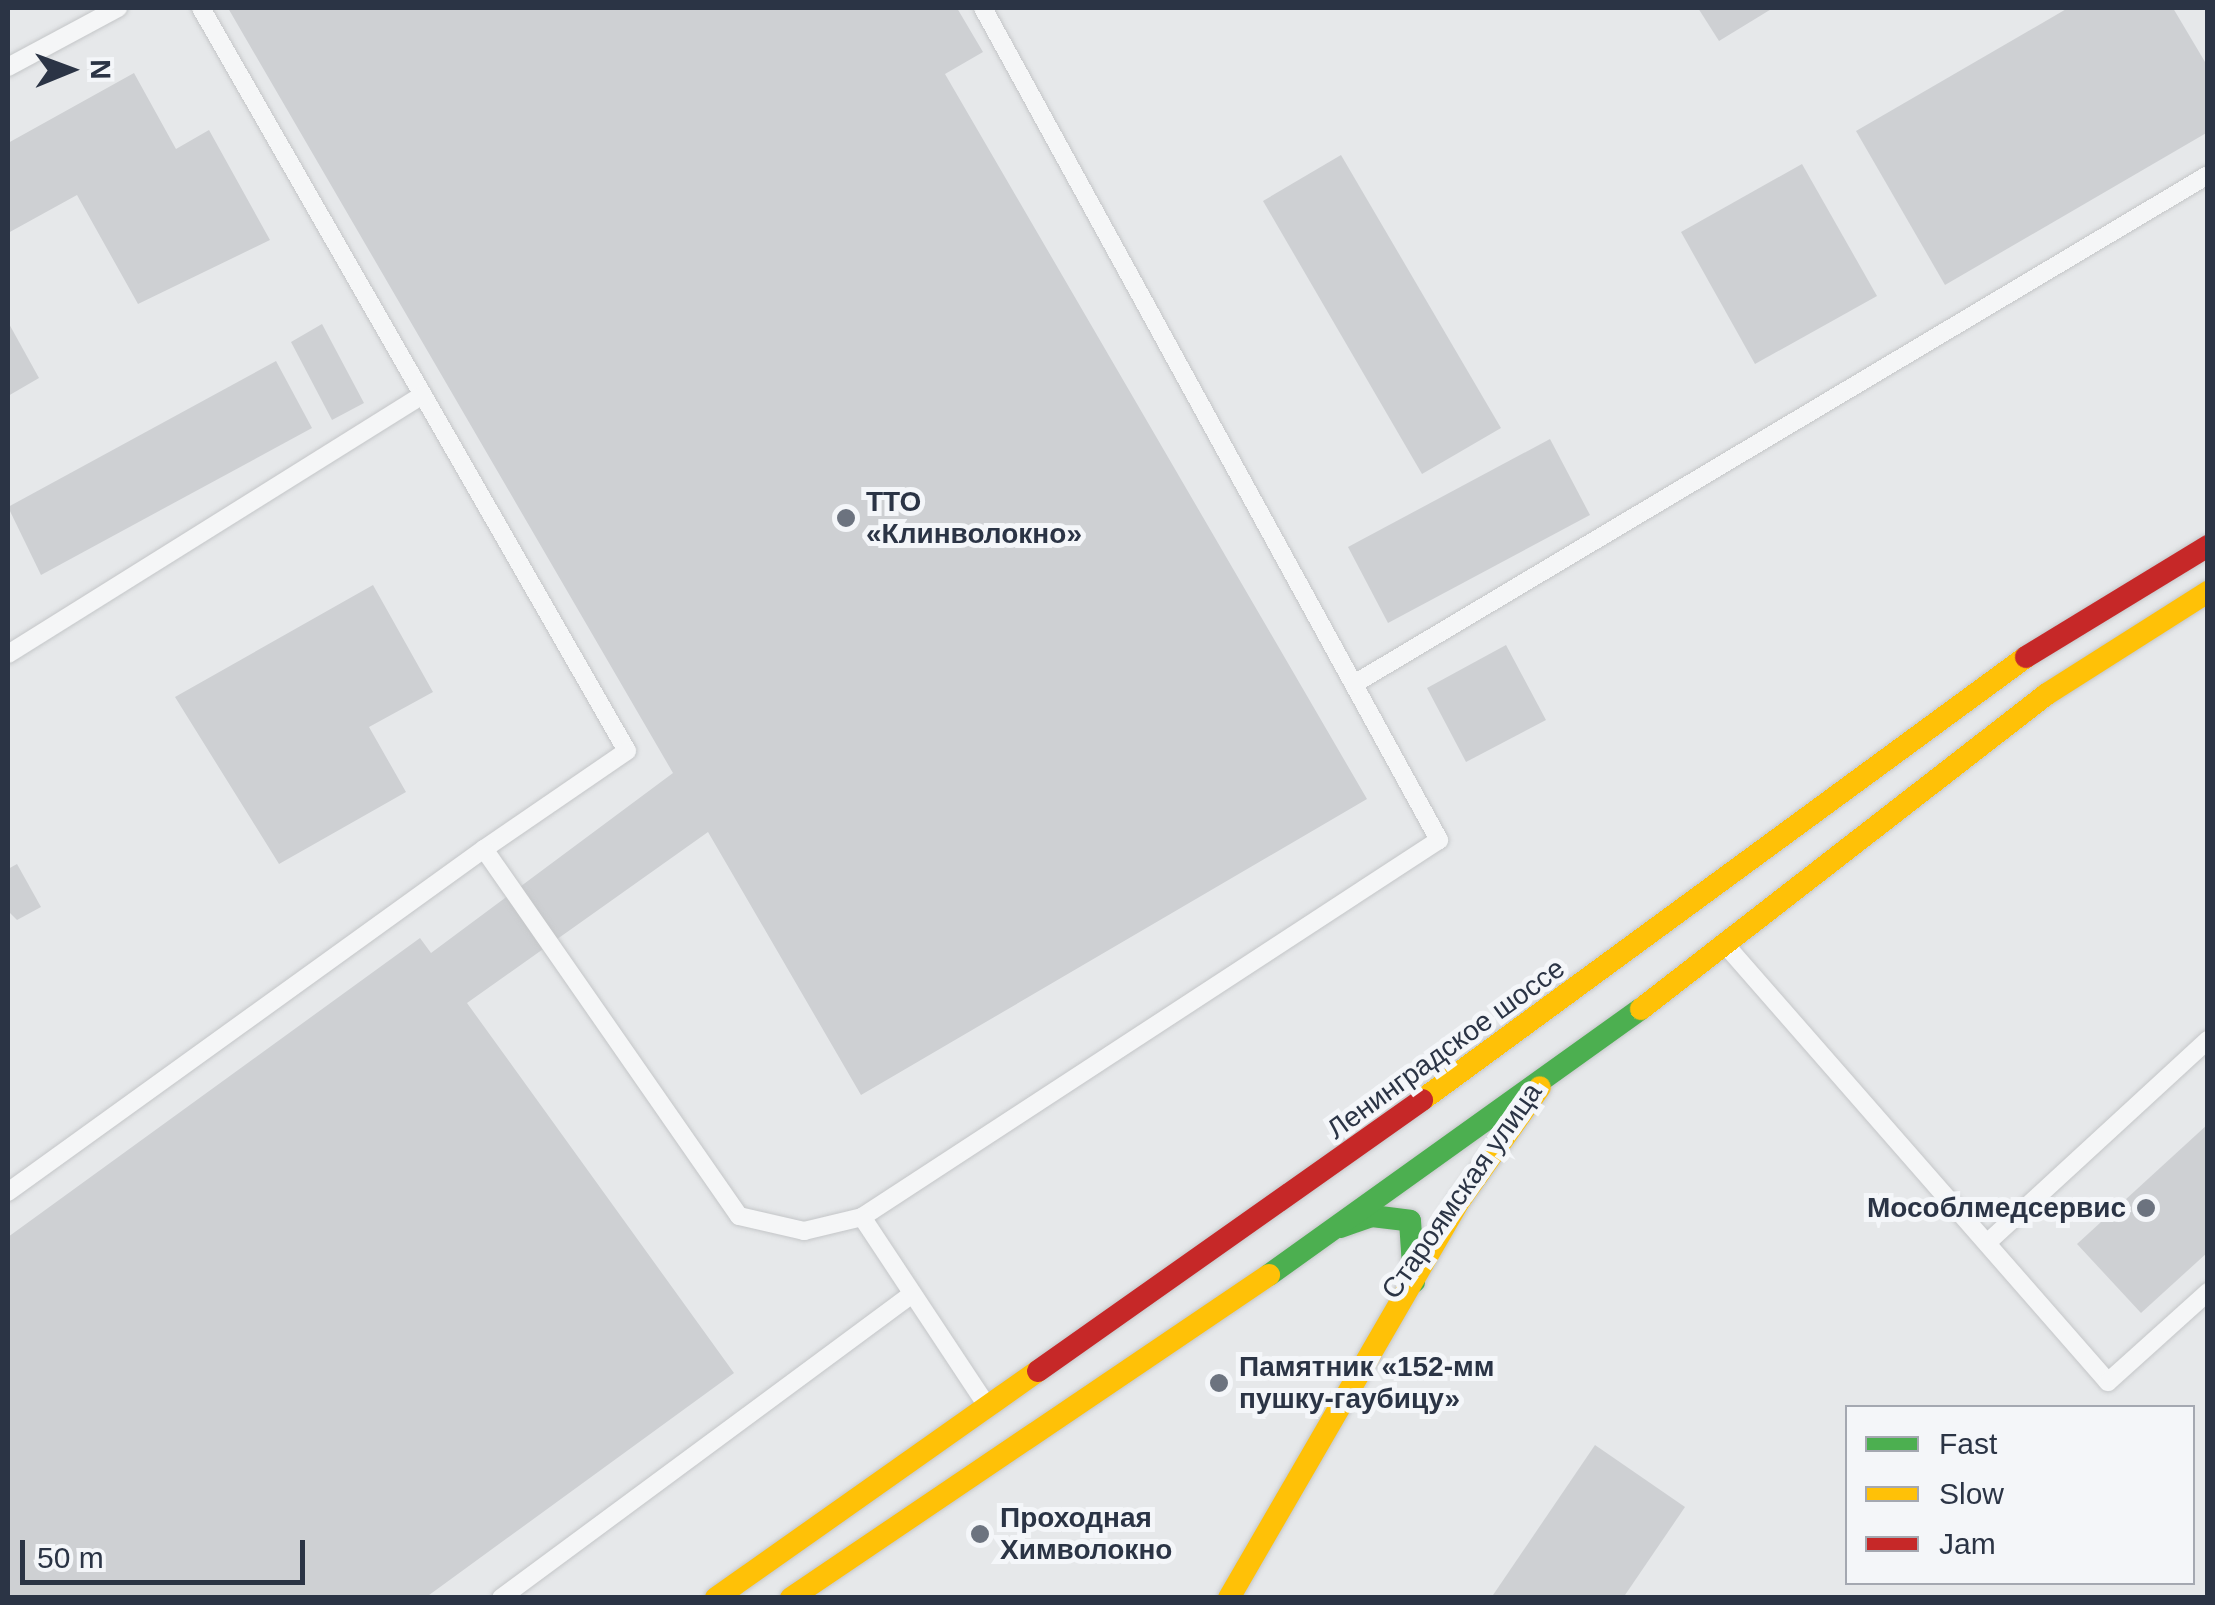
<!DOCTYPE html>
<meta charset="utf-8">
<style>
body{margin:0}
#map{position:relative;width:2215px;height:1605px;overflow:hidden;background:#e6e8ea;font-family:Helvetica,sans-serif}
div>[style]{position:absolute}
.building>*{inset:0;background:#ced0d3}
.roads{filter:drop-shadow(0 0 2px #c4c6c8) drop-shadow(0 0 2px #c4c6c8)}
.lane>*{height:18px;margin:-9px;padding:0 9px;transform-origin:9px;border-radius:9px;background:#f5f6f7}
.fast>*{height:22px;margin:-11px;padding:0 11px;transform-origin:11px;border-radius:11px;background:#4caf50}
.slow>*{height:22px;margin:-11px;padding:0 11px;transform-origin:11px;border-radius:11px;background:#ffc107}
.jam>*{height:22px;margin:-11px;padding:0 11px;transform-origin:11px;border-radius:11px;background:#c62828}
.dots>*{width:28px;height:28px;translate:-50% -50%;box-sizing:border-box;border:5px solid #f4f6f9;border-radius:50%}
span{translate:-50% -50%;white-space:nowrap;text-align:center;line-height:1.15;-webkit-text-stroke:10px #f4f6f9;paint-order:stroke}
.poi-label{font-size:28px;color:#2b3445;font-weight:700}
.left{translate:0 -50%;text-align:left}
.right{translate:-100% -50%;text-align:right}
.street-label{font-size:28px;color:#2b3445}
.frame{position:absolute;inset:0;border:10px solid #2b3445;pointer-events:none}
.legend{position:absolute;left:1845px;top:1405px;width:350px;height:180px;box-sizing:border-box;background:#f4f6f9;border:2px solid #a4a8b1;margin:0;padding:12px 18px;list-style:none;font-size:30px;color:#2b3445}
.legend li{display:flex;align-items:center;gap:20px;height:50px}
.legend b{width:50px;border:2px solid #a4a8b1}
.north{position:absolute;left:20px;top:20px;width:100px;height:100px;-webkit-text-stroke:8px #f4f6f9;paint-order:stroke;rotate:89deg;font-size:28px;font-weight:700;line-height:40px;text-align:center;color:#2b3445}
.north::after{content:'';display:block;margin:auto;width:35px;height:45px;background:#2b3445;clip-path:polygon(50% 0,100% 100%,50% 72%,0 100%)}
.scale{position:absolute;left:20px;top:1540px;width:285px;height:45px;box-sizing:border-box;border:5px solid #2b3445;border-top:0;padding-left:12px;font-size:30px;line-height:35px;white-space:nowrap;color:#2b3445;-webkit-text-stroke:8px #f4f6f9;paint-order:stroke}
</style>
<div id="map">
<div class="building">
<div style="clip-path:polygon(228px 8px,957px 8px,983px 52px,945px 74px,1367px 799px,861px 1095px,708px 832px,467px 1003px,734px 1373px,425px 1598px,8px 1598px,8px 1237px,420px 938px,431px 953px,673px 773px)"></div>
<div style="clip-path:polygon(1698px 8px,1773px 8px,1719px 41px)"></div>
<div style="clip-path:polygon(2068px 8px,2173px 8px,2208px 67px,2208px 132px,1945px 285px,1856px 131px)"></div>
<div style="clip-path:polygon(134px 73px,176px 149px,209px 130px,270px 240px,138px 304px,77px 195px,8px 233px,8px 143px)"></div>
<div style="clip-path:polygon(1341px 155px,1501px 428px,1422px 474px,1263px 201px)"></div>
<div style="clip-path:polygon(1802px 164px,1877px 296px,1755px 364px,1681px 232px)"></div>
<div style="clip-path:polygon(8px 322px,39px 378px,8px 396px)"></div>
<div style="clip-path:polygon(322px 324px,364px 403px,332px 420px,291px 342px)"></div>
<div style="clip-path:polygon(276px 361px,312px 428px,41px 575px,8px 507px)"></div>
<div style="clip-path:polygon(1550px 439px,1590px 515px,1388px 623px,1348px 547px)"></div>
<div style="clip-path:polygon(373px 585px,433px 692px,369px 727px,406px 792px,279px 864px,175px 697px)"></div>
<div style="clip-path:polygon(1506px 645px,1546px 720px,1466px 762px,1427px 688px)"></div>
<div style="clip-path:polygon(17px 864px,41px 907px,17px 920px,8px 911px,8px 869px)"></div>
<div style="clip-path:polygon(2208px 1124px,2208px 1252px,2141px 1313px,2077px 1244px)"></div>
<div style="clip-path:polygon(1595px 1445px,1685px 1507px,1623px 1598px,1491px 1598px)"></div>
</div>
<div class="roads">
<div class="lane">
<div style="left:201px;top:8px;width:856px;rotate:60.17deg"></div>
<div style="left:627px;top:751px;width:173px;rotate:145.6deg"></div>
<div style="left:983px;top:8px;width:949px;rotate:61.27deg"></div>
<div style="left:1439px;top:840px;width:689px;rotate:146.84deg"></div>
<div style="left:862px;top:1217px;width:223px;rotate:56.5deg"></div>
<div style="left:8px;top:67px;width:125px;rotate:-28.2deg"></div>
<div style="left:8px;top:654px;width:489px;rotate:-32deg"></div>
<div style="left:1354px;top:684px;width:994px;rotate:-30.8deg"></div>
<div style="left:1730px;top:950px;width:574px;rotate:48.81deg"></div>
<div style="left:2108px;top:1382px;width:135px;rotate:-42deg"></div>
<div style="left:8px;top:1192px;width:587px;rotate:-35.78deg"></div>
<div style="left:484px;top:849px;width:447px;rotate:55.2deg"></div>
<div style="left:739px;top:1216px;width:67px;rotate:13deg"></div>
<div style="left:804px;top:1231px;width:60px;rotate:-13.6deg"></div>
<div style="left:1987px;top:1243px;width:300px;rotate:-42.6deg"></div>
<div style="left:501px;top:1598px;width:510px;rotate:-36.47deg"></div>
</div>
<div class="fast">
<div style="left:1340px;top:1227px;width:34px;rotate:-19deg"></div>
<div style="left:1372px;top:1216px;width:38px;rotate:7deg"></div>
<div style="left:1410px;top:1221px;width:61px;rotate:86.2deg"></div>
<div style="left:1269px;top:1275px;width:457px;rotate:-35.6deg"></div>
</div>
<div class="slow">
<div style="left:1641px;top:1009px;width:514px;rotate:-37.81deg"></div>
<div style="left:2047px;top:694px;width:191px;rotate:-32.4deg"></div>
<div style="left:1422px;top:1100px;width:749px;rotate:-36.26deg"></div>
<div style="left:716px;top:1598px;width:394px;rotate:-35.2deg"></div>
<div style="left:791px;top:1598px;width:577px;rotate:-34.05deg"></div>
<div style="left:1229px;top:1598px;width:460px;rotate:-59.9deg"></div>
<div style="left:1460px;top:1200px;width:138px;rotate:-54.7deg"></div>
</div>
<div class="jam">
<div style="left:2026px;top:657px;width:213px;rotate:-31.4deg"></div>
<div style="left:1038px;top:1371px;width:470px;rotate:-35.2deg"></div>
</div>
</div>
<div class="dots">
<div style="left:846px;top:518px;background:#6c737f"></div>
<div style="left:2146px;top:1208px;background:#6c737f"></div>
<div style="left:1219px;top:1383px;background:#6c737f"></div>
<div style="left:980px;top:1534px;background:#6c737f"></div>
</div>
<div class="poi-label">
<span class="left" style="left:866px;top:518px">ТТО<br>«Клинволокно»</span>
<span class="right" style="left:2126px;top:1208px">Мособлмедсервис</span>
<span class="left" style="left:1239px;top:1383px">Памятник «152-мм<br>пушку-гаубицу»</span>
<span class="left" style="left:1000px;top:1534px">Проходная<br>Химволокно</span>
</div>
<div class="street-label">
<span style="left:1446px;top:1049px;rotate:-36deg">Ленинградское шоссе</span>
<span style="left:1462px;top:1191px;rotate:-55deg">Староямская улица</span>
</div>
<div class="frame"></div>
<ul class="legend">
<li><b style="height:12px;background:#4caf50"></b>Fast</li>
<li><b style="height:12px;background:#ffc107"></b>Slow</li>
<li><b style="height:12px;background:#c62828"></b>Jam</li>
</ul>
<div class="north">N</div>
<div class="scale">50 m</div>
</div>
